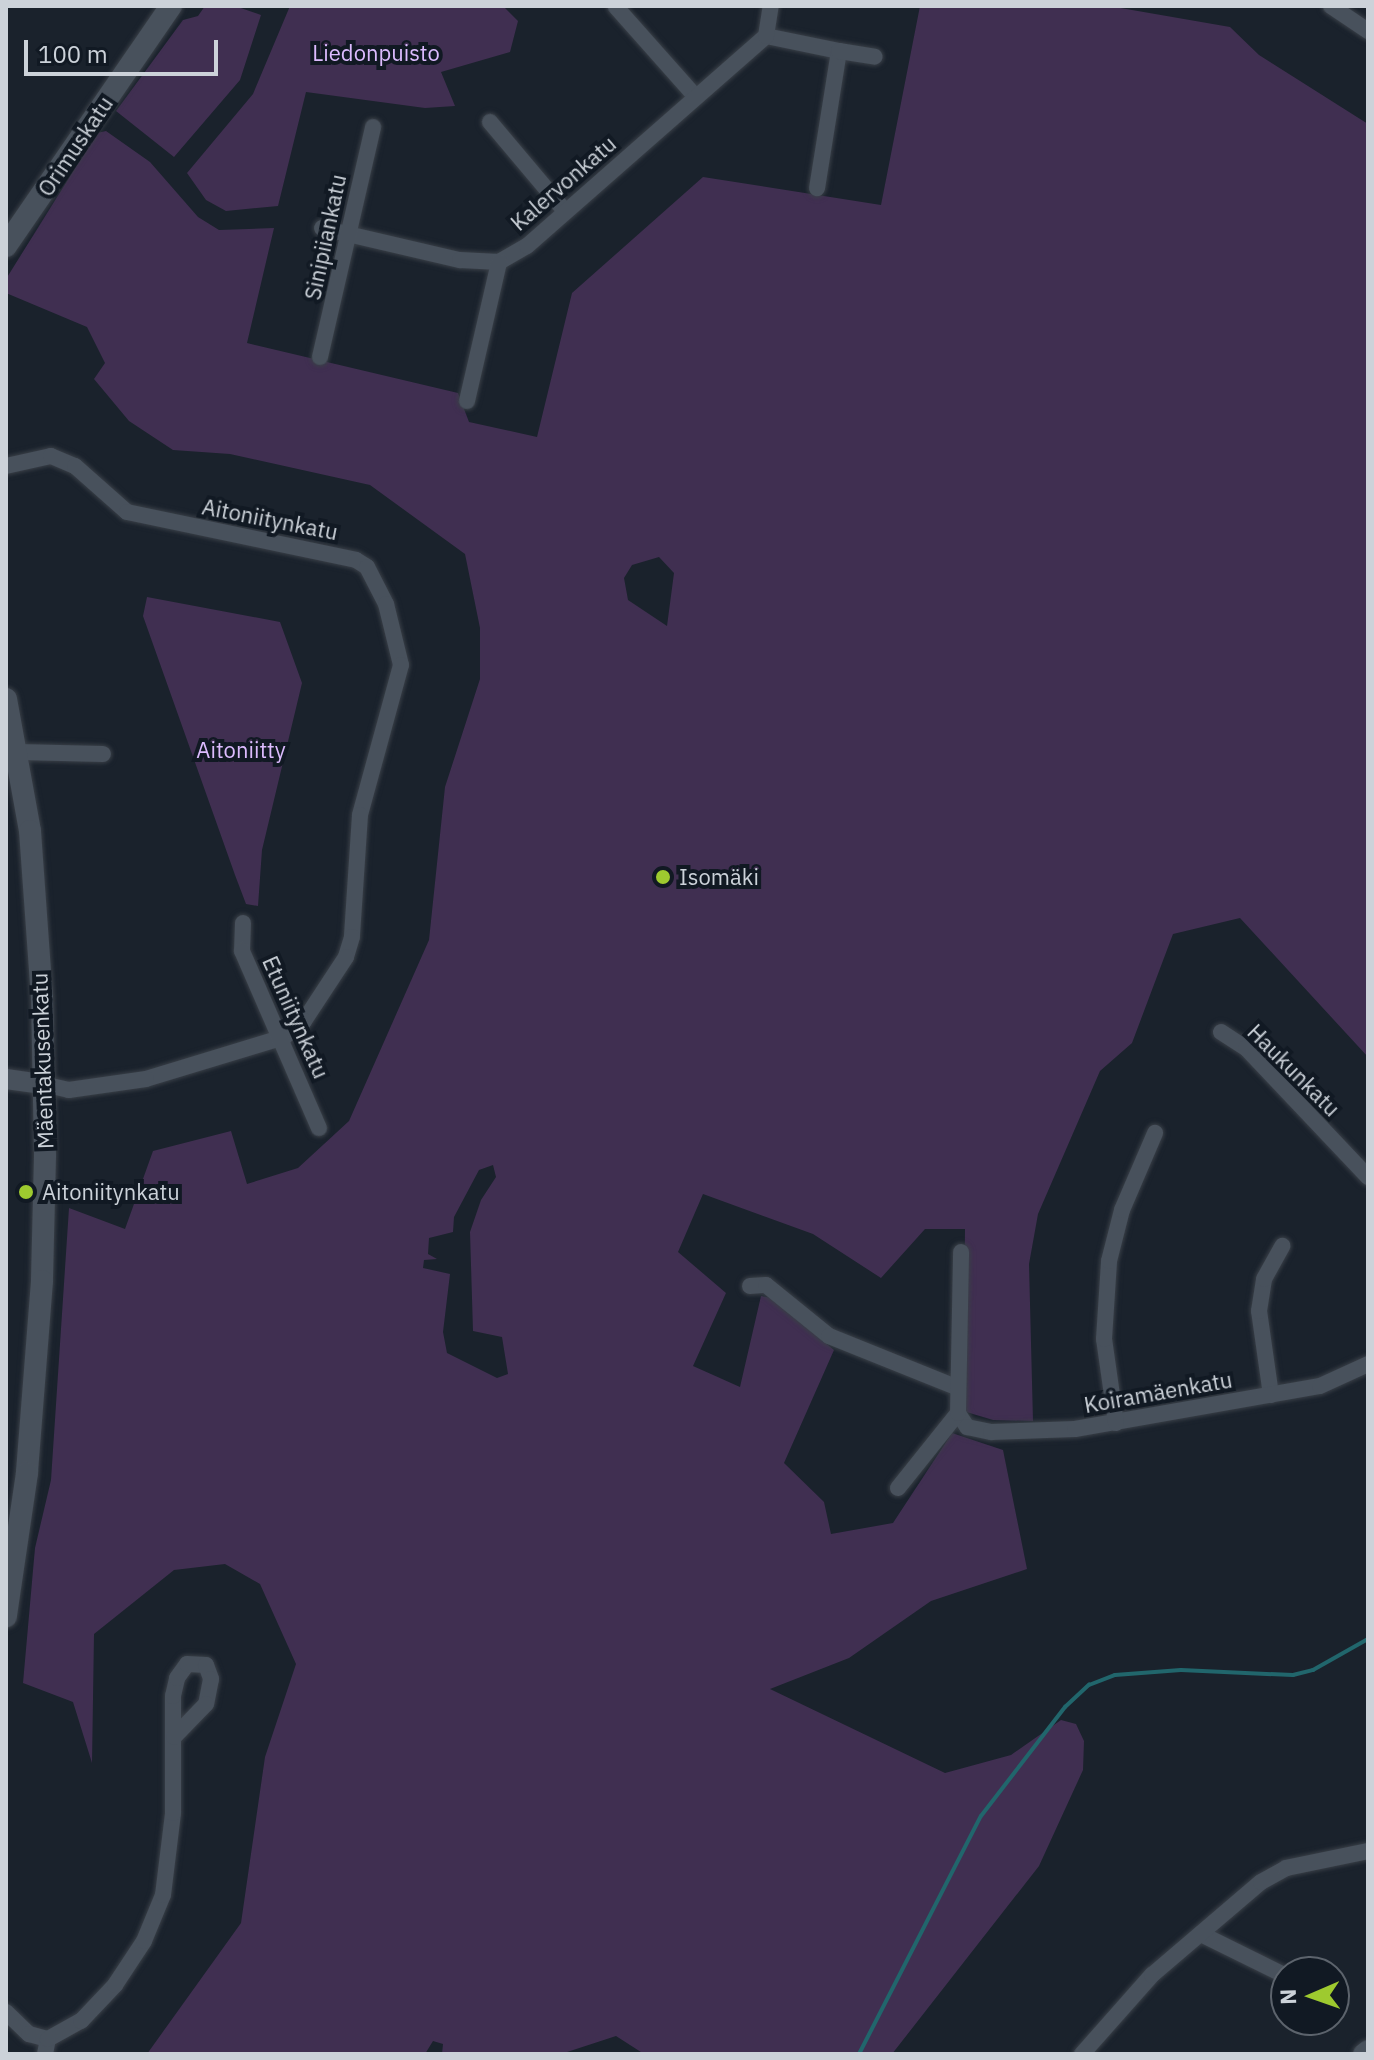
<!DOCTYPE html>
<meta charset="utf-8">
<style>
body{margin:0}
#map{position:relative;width:1374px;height:2060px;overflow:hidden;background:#1a222c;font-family:"IBM Plex Sans",sans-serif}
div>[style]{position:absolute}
.green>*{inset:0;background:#402f51}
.stream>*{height:4px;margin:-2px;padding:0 2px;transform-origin:2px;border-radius:2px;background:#21666c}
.roads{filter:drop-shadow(0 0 2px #393f47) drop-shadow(0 0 2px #393f47)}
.minor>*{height:16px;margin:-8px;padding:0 8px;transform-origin:8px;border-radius:8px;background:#48515c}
.tertiary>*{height:20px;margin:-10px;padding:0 10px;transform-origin:10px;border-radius:10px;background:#48515c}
.secondary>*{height:22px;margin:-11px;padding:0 11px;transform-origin:11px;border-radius:11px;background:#48515c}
.dots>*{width:22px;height:22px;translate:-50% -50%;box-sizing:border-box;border:4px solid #111923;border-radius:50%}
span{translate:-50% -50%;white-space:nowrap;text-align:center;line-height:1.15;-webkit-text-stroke:8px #111923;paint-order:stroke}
.park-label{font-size:22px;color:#dcbbfe}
.street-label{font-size:22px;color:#ccd2d9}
.poi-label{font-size:22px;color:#ccd2d9}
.left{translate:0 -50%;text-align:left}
.frame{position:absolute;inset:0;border:8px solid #ccd2d9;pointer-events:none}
.north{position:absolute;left:1270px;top:1956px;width:80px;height:80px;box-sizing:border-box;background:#111923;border:2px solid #5c636c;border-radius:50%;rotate:268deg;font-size:22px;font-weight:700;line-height:32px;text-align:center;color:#ccd2d9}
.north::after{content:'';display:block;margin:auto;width:28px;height:36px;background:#9eca2f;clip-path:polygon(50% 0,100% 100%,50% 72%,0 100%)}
.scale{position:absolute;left:24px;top:40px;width:194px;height:36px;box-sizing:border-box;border:4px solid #ccd2d9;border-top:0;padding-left:10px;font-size:24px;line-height:28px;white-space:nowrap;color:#ccd2d9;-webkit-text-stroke:6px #111923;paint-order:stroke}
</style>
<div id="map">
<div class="green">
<div style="clip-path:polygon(205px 6px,235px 6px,261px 15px,240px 80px,174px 157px,116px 111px,183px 20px,198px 16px)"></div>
<div style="clip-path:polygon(290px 6px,503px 6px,518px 21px,510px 52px,441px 72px,455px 106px,425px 108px,306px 92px,278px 206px,226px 211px,206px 200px,187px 173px,253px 94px)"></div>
<div style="clip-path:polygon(evenodd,920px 6px,1109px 6px,1230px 27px,1259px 55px,1368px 124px,1368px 1057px,1240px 918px,1173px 934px,1132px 1043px,1100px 1071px,1038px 1214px,1029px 1264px,1033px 1421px,993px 1420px,963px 1411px,965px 1229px,925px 1229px,881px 1278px,813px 1234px,703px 1194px,678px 1252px,726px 1293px,693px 1366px,740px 1387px,761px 1296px,772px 1298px,834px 1350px,784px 1463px,824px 1502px,831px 1534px,893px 1523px,952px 1433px,1003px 1450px,1027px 1569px,931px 1601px,849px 1658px,770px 1689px,945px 1773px,1011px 1755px,1061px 1720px,1076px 1724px,1084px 1741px,1083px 1770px,1039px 1866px,892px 2054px,644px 2054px,616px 2036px,561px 2054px,442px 2054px,443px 2044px,433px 2041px,425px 2054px,147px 2054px,241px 1923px,265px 1757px,296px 1664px,260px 1584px,225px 1564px,174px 1570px,94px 1634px,92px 1763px,73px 1702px,23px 1683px,35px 1548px,51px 1480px,69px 1208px,125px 1229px,153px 1151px,231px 1131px,247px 1184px,298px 1168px,349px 1121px,429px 940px,445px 787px,480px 679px,480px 628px,465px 554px,370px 485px,230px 454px,173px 450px,129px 421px,94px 379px,105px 363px,87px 327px,6px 293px,6px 279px,97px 133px,106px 131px,150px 162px,198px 217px,219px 230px,274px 228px,247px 343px,458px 393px,469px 422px,537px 437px,572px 293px,703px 177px,881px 205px,920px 6px,659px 557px,674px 573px,667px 626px,628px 600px,624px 578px,632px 565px,659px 557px,920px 6px,493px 1165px,496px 1177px,481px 1200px,470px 1232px,473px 1331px,502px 1337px,508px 1374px,497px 1378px,447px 1353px,443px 1332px,450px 1274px,423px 1268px,424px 1260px,437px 1259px,428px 1254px,429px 1238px,453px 1232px,454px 1217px,479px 1170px,493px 1165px)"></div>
<div style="clip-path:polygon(147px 597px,280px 622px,302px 683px,262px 850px,258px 906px,246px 904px,235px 875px,143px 616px)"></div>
</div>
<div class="stream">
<div style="left:859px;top:2054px;width:267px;rotate:-62.9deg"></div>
<div style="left:981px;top:1816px;width:138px;rotate:-52.4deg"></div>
<div style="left:1065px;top:1707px;width:33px;rotate:-43deg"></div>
<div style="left:1089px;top:1685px;width:28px;rotate:-21deg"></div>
<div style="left:1115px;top:1675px;width:66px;rotate:-4.3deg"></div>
<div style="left:1181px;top:1670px;width:112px;rotate:2.6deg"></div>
<div style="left:1293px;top:1675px;width:21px;rotate:-14deg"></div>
<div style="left:1313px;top:1670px;width:63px;rotate:-29.4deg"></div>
</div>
<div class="roads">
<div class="minor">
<div style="left:1331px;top:6px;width:45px;rotate:34deg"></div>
<div style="left:616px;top:7px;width:120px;rotate:48.4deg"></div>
<div style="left:766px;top:36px;width:75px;rotate:11.6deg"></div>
<div style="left:839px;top:51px;width:139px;rotate:99.1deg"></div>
<div style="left:839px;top:51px;width:36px;rotate:9deg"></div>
<div style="left:490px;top:122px;width:116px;rotate:49.9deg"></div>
<div style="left:322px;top:228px;width:142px;rotate:13.1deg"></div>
<div style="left:460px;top:260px;width:39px;rotate:3deg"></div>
<div style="left:499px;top:262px;width:32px;rotate:-30deg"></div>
<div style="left:527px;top:246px;width:318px;rotate:-41.3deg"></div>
<div style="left:766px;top:36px;width:30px;rotate:-81deg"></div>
<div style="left:320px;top:357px;width:236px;rotate:-77deg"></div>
<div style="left:467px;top:401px;width:143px;rotate:-77deg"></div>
<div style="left:6px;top:466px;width:46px;rotate:-12.5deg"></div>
<div style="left:51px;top:456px;width:26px;rotate:23deg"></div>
<div style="left:75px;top:466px;width:69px;rotate:41.5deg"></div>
<div style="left:127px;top:512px;width:234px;rotate:11.8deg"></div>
<div style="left:356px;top:560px;width:13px;rotate:32deg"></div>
<div style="left:367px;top:567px;width:42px;rotate:62.8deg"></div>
<div style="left:386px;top:604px;width:63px;rotate:76.2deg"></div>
<div style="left:401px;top:665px;width:156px;rotate:105.3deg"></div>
<div style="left:360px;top:815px;width:122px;rotate:93.8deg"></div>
<div style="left:352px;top:937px;width:21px;rotate:107deg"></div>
<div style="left:346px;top:957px;width:77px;rotate:123.3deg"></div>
<div style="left:304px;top:1021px;width:26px;rotate:141deg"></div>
<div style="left:284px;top:1037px;width:144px;rotate:163.1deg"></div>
<div style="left:146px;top:1079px;width:78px;rotate:171.9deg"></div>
<div style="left:69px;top:1090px;width:27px;rotate:-167deg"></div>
<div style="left:18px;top:752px;width:85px;rotate:1.3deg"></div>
<div style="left:243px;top:923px;width:28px;rotate:92deg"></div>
<div style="left:242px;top:951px;width:193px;rotate:66.5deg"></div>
<div style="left:1221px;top:1032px;width:30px;rotate:33deg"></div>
<div style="left:1246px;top:1048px;width:178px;rotate:46.6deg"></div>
<div style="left:750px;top:1286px;width:16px;rotate:-4deg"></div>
<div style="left:766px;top:1285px;width:81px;rotate:39deg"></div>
<div style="left:829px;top:1336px;width:137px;rotate:21.9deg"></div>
<div style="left:1271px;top:1395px;width:85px;rotate:-98.1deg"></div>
<div style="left:1259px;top:1311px;width:32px;rotate:-81deg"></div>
<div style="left:1264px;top:1279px;width:38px;rotate:-61deg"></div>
<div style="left:958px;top:1413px;width:17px;rotate:57deg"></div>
<div style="left:967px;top:1427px;width:25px;rotate:12deg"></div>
<div style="left:991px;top:1432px;width:84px;rotate:-2deg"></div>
<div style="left:1075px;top:1429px;width:249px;rotate:-10deg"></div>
<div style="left:1320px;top:1386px;width:53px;rotate:-24.6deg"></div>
<div style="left:1116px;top:1423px;width:85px;rotate:-98.1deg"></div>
<div style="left:1104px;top:1339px;width:78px;rotate:-86.3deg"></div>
<div style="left:1109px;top:1261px;width:53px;rotate:-75.7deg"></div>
<div style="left:1122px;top:1210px;width:84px;rotate:-66.8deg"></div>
<div style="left:898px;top:1488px;width:96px;rotate:-51.3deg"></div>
<div style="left:958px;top:1413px;width:161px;rotate:-88.9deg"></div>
<div style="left:1201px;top:1934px;width:95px;rotate:26.3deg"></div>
<div style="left:6px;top:2012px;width:32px;rotate:44deg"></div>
<div style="left:29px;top:2034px;width:20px;rotate:15deg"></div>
<div style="left:45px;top:2054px;width:15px;rotate:-79deg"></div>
<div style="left:48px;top:2039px;width:38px;rotate:-29deg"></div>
<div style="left:81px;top:2021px;width:50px;rotate:-46.6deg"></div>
<div style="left:115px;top:1985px;width:53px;rotate:-56.6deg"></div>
<div style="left:144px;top:1941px;width:50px;rotate:-67.6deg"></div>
<div style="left:163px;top:1895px;width:83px;rotate:-83deg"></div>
<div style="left:173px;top:1813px;width:117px;rotate:-90deg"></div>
<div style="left:173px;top:1696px;width:18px;rotate:-77deg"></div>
<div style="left:177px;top:1678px;width:17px;rotate:-54deg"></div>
<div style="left:187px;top:1664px;width:19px;rotate:3deg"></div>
<div style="left:206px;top:1665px;width:15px;rotate:70deg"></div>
<div style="left:211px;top:1679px;width:25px;rotate:101deg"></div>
<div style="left:206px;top:1704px;width:46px;rotate:134.1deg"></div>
<div style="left:1082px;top:2054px;width:106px;rotate:-48.5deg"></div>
<div style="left:1152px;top:1975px;width:143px;rotate:-40.5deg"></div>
<div style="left:1261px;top:1882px;width:29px;rotate:-29deg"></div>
<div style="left:1286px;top:1868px;width:84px;rotate:-11.7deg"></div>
</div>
<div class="tertiary">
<div style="left:6px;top:1079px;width:37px;rotate:8deg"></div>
<div style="left:1363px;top:2054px;width:6px;rotate:-39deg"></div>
</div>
<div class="secondary">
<div style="left:6px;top:246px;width:291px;rotate:-55.5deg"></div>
<div style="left:6px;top:699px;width:134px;rotate:79.7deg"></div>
<div style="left:30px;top:831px;width:167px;rotate:85.9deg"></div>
<div style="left:42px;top:998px;width:158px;rotate:88.9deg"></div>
<div style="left:45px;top:1156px;width:125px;rotate:91.4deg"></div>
<div style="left:42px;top:1281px;width:193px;rotate:94.5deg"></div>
<div style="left:27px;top:1473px;width:145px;rotate:98.4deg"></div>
</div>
</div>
<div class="dots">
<div style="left:663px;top:877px;background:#9eca2f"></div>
<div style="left:26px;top:1192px;background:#9eca2f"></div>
</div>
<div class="park-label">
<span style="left:376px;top:53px">Liedonpuisto</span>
<span style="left:241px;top:750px">Aitoniitty</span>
</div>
<div class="street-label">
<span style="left:75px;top:146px;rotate:-56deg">Orimuskatu</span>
<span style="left:563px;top:183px;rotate:-41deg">Kalervonkatu</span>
<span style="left:325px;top:237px;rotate:-78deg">Sinipiiankatu</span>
<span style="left:270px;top:519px;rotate:11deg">Aitoniitynkatu</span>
<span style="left:296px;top:1017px;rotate:66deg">Etuniitynkatu</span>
<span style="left:42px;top:1061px;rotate:-92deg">Mäentakusenkatu</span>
<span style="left:1294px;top:1070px;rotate:45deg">Haukunkatu</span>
<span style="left:1158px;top:1392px;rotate:-10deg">Koiramäenkatu</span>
</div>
<div class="poi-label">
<span class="left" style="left:679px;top:877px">Isomäki</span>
<span class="left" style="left:42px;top:1192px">Aitoniitynkatu</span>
</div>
<div class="frame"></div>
<div class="north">N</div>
<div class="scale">100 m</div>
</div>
